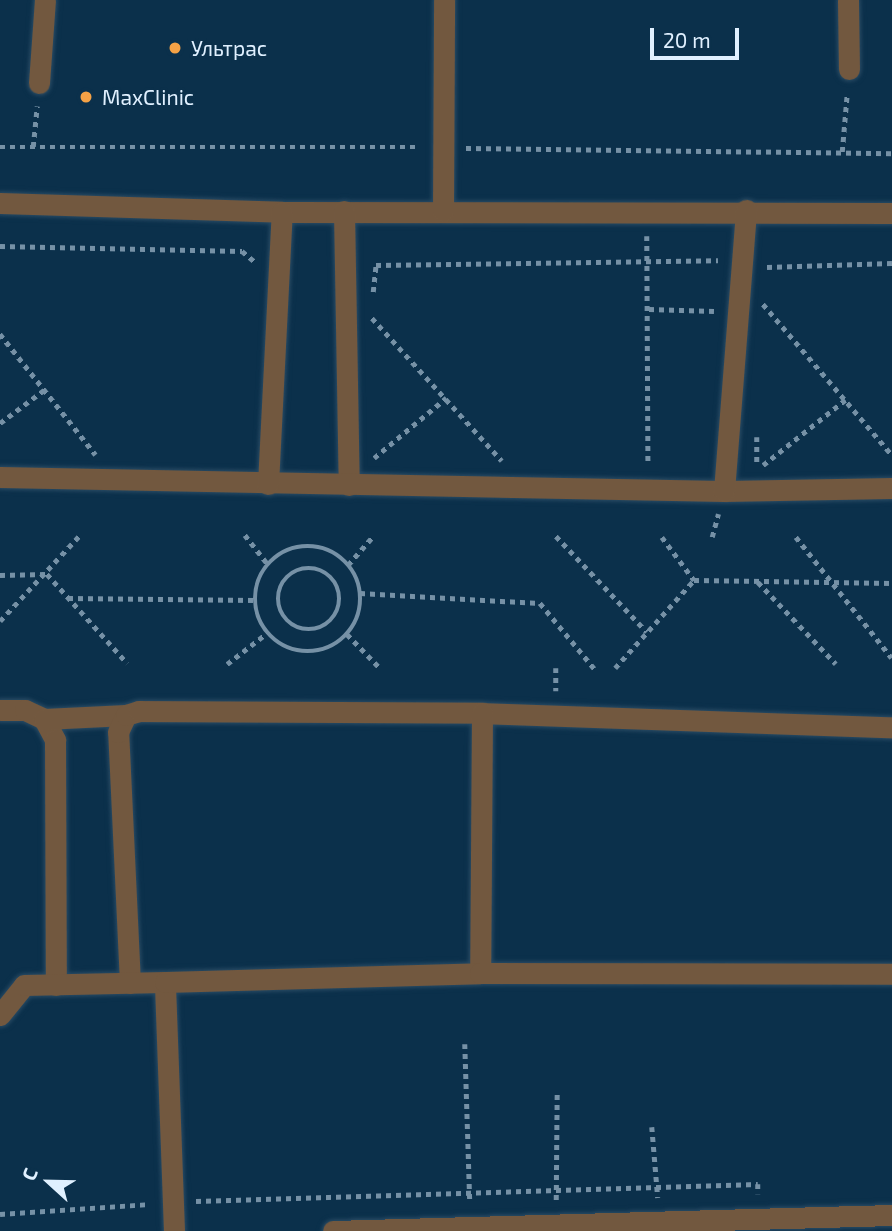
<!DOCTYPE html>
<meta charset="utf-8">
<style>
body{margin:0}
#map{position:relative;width:892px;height:1231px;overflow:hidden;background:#0b304b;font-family:"Exo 2",sans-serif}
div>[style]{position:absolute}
.path>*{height:4.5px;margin-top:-2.25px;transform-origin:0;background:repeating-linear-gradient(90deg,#7691a6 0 5px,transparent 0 10px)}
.path>.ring{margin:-2.25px;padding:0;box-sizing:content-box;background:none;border:4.5px solid #7691a6;border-radius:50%}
.roads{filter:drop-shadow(0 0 2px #294b64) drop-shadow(0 0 2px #294b64)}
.minor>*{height:21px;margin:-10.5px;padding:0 10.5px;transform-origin:10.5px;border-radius:10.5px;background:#72583f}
.dots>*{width:19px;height:19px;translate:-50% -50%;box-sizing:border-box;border:4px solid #0b304b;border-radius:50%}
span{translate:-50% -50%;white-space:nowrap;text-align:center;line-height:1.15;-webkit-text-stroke:6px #0b304b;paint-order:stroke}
.poi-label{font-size:21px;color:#e0f0ff}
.left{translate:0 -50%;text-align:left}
.north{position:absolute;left:14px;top:1147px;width:70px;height:70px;-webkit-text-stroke:5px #0b304b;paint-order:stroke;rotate:292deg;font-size:19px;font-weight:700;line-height:28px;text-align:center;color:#e0f0ff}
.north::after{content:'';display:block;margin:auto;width:24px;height:32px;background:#e0f0ff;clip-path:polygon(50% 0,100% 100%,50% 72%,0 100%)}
.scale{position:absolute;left:650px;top:28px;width:89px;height:32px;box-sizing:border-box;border:4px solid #e0f0ff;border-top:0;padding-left:9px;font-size:21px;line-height:24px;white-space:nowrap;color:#e0f0ff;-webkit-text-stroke:5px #0b304b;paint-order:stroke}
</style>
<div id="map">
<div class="path">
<div style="left:0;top:147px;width:419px"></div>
<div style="left:33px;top:147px;width:41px;rotate:-84.4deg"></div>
<div style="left:466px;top:148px;width:426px;rotate:0.7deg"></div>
<div style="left:842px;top:152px;width:58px;rotate:-85.1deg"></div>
<div style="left:647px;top:236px;width:225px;rotate:89.7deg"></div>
<div style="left:0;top:246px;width:242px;rotate:1.2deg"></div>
<div style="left:242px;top:251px;width:17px;rotate:40deg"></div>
<div style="left:767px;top:267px;width:125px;rotate:-1.8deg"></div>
<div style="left:373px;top:292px;width:27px;rotate:-84deg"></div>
<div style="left:376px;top:265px;width:342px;rotate:-0.8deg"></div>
<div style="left:763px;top:304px;width:199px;rotate:49.5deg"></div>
<div style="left:649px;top:309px;width:65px;rotate:1.8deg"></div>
<div style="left:372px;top:318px;width:193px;rotate:47.7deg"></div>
<div style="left:0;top:334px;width:154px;rotate:51.6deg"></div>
<div style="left:0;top:423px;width:55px;rotate:-36.9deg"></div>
<div style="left:757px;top:437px;width:29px;rotate:90deg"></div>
<div style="left:374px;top:458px;width:94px;rotate:-39.8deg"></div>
<div style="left:763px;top:465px;width:105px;rotate:-38.4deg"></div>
<div style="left:245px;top:535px;width:37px;rotate:52deg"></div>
<div style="left:556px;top:536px;width:132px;rotate:46.5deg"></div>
<div style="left:662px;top:537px;width:54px;rotate:53.3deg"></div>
<div style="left:712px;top:537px;width:24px;rotate:-75deg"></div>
<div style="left:796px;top:537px;width:154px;rotate:51.6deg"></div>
<div class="ring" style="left:255px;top:546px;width:101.5px;height:101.5px"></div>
<div style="left:348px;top:565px;width:38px;rotate:-49deg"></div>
<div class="ring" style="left:278px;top:568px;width:57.5px;height:57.5px"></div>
<div style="left:0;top:575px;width:47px;rotate:-1.2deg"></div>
<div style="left:47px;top:574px;width:120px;rotate:48deg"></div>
<div style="left:758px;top:582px;width:113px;rotate:46.4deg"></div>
<div style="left:360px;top:593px;width:180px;rotate:3.2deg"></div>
<div style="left:540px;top:603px;width:85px;rotate:50.3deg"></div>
<div style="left:68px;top:598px;width:187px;rotate:0.6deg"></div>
<div style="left:0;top:621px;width:117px;rotate:-47.1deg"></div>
<div style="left:347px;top:634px;width:45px;rotate:45.9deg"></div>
<div style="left:227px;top:664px;width:51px;rotate:-37.8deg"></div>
<div style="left:556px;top:668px;width:23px;rotate:90deg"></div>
<div style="left:615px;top:668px;width:118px;rotate:-48.1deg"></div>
<div style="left:694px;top:580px;width:198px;rotate:0.9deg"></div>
<div style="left:465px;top:1044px;width:158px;rotate:88.2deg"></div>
<div style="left:652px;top:1127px;width:71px;rotate:85.2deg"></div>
<div style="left:556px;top:1200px;width:110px;rotate:-89.5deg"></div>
<div style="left:196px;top:1201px;width:562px;rotate:-1.73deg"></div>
<div style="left:758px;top:1184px;width:10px;rotate:90deg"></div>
<div style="left:0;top:1214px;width:149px;rotate:-3.8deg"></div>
</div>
<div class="roads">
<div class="minor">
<div style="left:848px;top:0;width:69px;rotate:89.2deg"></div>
<div style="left:39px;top:83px;width:83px;rotate:-85.9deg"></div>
<div style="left:0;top:203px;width:282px;rotate:1.8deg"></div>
<div style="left:282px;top:212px;width:610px;rotate:0.09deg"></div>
<div style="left:344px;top:211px;width:274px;rotate:89deg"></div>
<div style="left:443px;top:211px;width:211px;rotate:-89.7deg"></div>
<div style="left:0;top:477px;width:724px;rotate:1.11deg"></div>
<div style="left:724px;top:491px;width:168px;rotate:-1deg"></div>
<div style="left:268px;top:484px;width:272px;rotate:-87.1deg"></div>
<div style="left:724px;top:491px;width:282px;rotate:-85.5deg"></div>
<div style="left:0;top:710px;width:25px"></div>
<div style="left:25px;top:710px;width:21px;rotate:25deg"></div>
<div style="left:44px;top:719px;width:24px;rotate:62deg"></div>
<div style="left:55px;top:740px;width:245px;rotate:89.8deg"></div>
<div style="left:482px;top:713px;width:410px;rotate:2deg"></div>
<div style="left:44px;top:719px;width:82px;rotate:-2.8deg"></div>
<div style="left:130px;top:983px;width:251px;rotate:-92.7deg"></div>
<div style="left:118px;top:732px;width:19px;rotate:-65deg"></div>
<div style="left:126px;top:715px;width:14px;rotate:-17deg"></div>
<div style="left:139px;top:711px;width:343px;rotate:0.3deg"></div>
<div style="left:482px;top:713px;width:260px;rotate:90.4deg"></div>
<div style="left:0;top:1015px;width:38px;rotate:-51deg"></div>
<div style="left:24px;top:985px;width:141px;rotate:-1.2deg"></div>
<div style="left:174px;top:1231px;width:249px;rotate:-92.1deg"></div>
<div style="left:165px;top:982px;width:315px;rotate:-1.6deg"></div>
<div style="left:480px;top:973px;width:412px;rotate:0.1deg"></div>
<div style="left:333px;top:1231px;width:559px;rotate:-1.64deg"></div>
</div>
</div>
<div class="dots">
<div style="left:175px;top:48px;background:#f5a246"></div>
<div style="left:86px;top:97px;background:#f5a246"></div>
</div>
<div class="poi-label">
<span class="left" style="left:191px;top:48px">Ультрас</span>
<span class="left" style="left:102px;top:97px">MaxClinic</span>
</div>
<div class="north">С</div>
<div class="scale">20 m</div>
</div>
